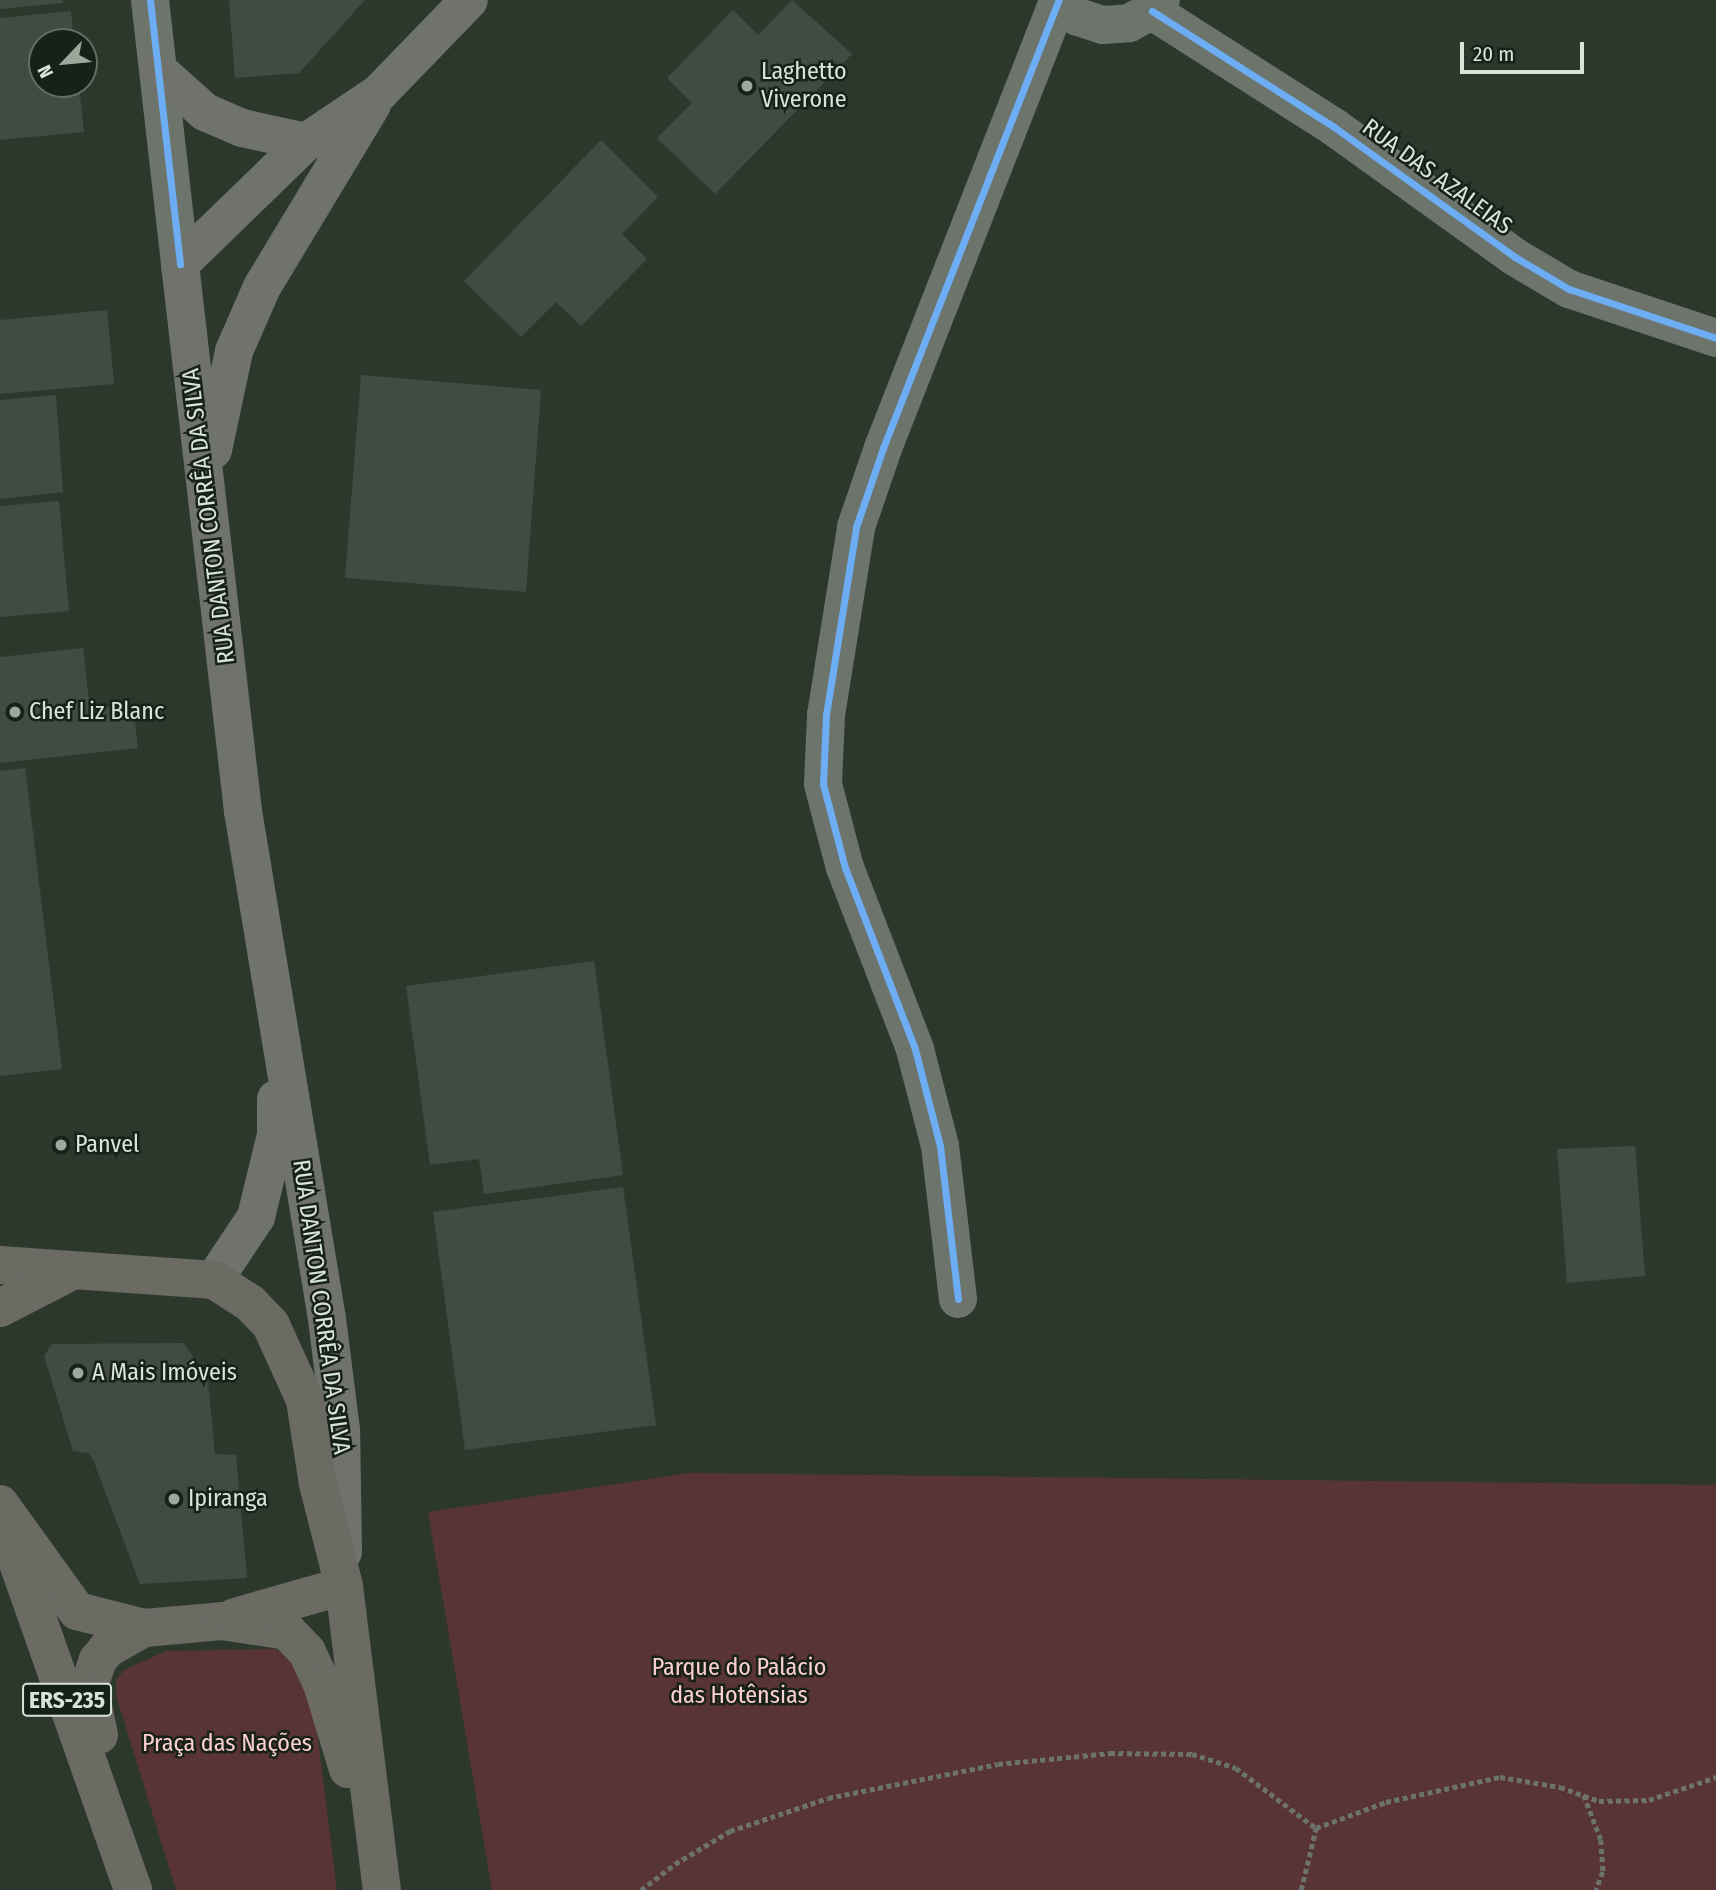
<!DOCTYPE html>
<meta charset="utf-8">
<style>
body{margin:0}
#map{position:relative;width:1716px;height:1890px;overflow:hidden;background:#2d382d;font-family:"Fira Sans Condensed",sans-serif}
div>[style]{position:absolute}
.green>*{inset:0;background:#593435}
.building>*{inset:0;background:#424b42}
.path>*{height:4.5px;margin-top:-2.25px;transform-origin:0;background:repeating-linear-gradient(90deg,#6b736b 0 5px,transparent 0 8.5px)}
.minor>*{height:38px;margin:-19px;padding:0 19px;transform-origin:19px;border-radius:19px;background:#6c746c}
.tertiary>*{height:38px;margin:-19px;padding:0 19px;transform-origin:19px;border-radius:19px;background:#6c746c}
.secondary>*{height:38px;margin:-19px;padding:0 19px;transform-origin:19px;border-radius:19px;background:#6f736b}
.primary>*{height:38px;margin:-19px;padding:0 19px;transform-origin:19px;border-radius:19px;background:#6b6b64}
.cycleway>*{height:7px;margin:-3.5px;padding:0 3.5px;transform-origin:3.5px;border-radius:3.5px;background:#6dadf4}
.dots>*{width:19px;height:19px;translate:-50% -50%;box-sizing:border-box;border:4px solid #182118;border-radius:50%}
span{translate:-50% -50%;white-space:nowrap;text-align:center;line-height:1.15;-webkit-text-stroke:5px #182118;paint-order:stroke}
.shield-label span{padding:2px 5px;background:#182118;border:2px solid;border-radius:5px;-webkit-text-stroke-width:0}
.shield-label{font-size:23px;color:#d7e4d7;font-weight:700}
.poi-label{font-size:24px;color:#d7e4d7}
.left{translate:0 -50%;text-align:left}
.street-label{font-size:24px;color:#d7e4d7}
.park-label{font-size:24px;color:#fbcfd1}
.north{position:absolute;left:28px;top:28px;width:70px;height:70px;box-sizing:border-box;background:#182118;border:2px solid #646f64;border-radius:50%;rotate:244deg;font-size:19px;font-weight:700;line-height:28px;text-align:center;color:#d7e4d7}
.north::after{content:'';display:block;margin:auto;width:24px;height:32px;background:#9ca89c;clip-path:polygon(50% 0,100% 100%,50% 72%,0 100%)}
.scale{position:absolute;left:1460px;top:42px;width:124px;height:32px;box-sizing:border-box;border:4px solid #d7e4d7;border-top:0;padding-left:9px;font-size:21px;line-height:24px;white-space:nowrap;color:#d7e4d7;-webkit-text-stroke:5px #182118;paint-order:stroke}
</style>
<div id="map">
<div class="green">
<div style="clip-path:polygon(690px 1473px,1716px 1485px,1716px 1890px,492px 1890px,428px 1512px)"></div>
<div style="clip-path:polygon(274px 1649px,287px 1655px,312px 1692px,337px 1890px,176px 1890px,116px 1695px,116px 1680px,124px 1670px,166px 1651px)"></div>
</div>
<div class="building">
<div style="clip-path:polygon(0 0,63px 0,63px 3px,0 9px)"></div>
<div style="clip-path:polygon(229px 0,365px 0,299px 73px,235px 78px)"></div>
<div style="clip-path:polygon(792px 0,852px 54px,715px 194px,657px 138px,692px 103px,667px 78px,733px 10px,758px 35px)"></div>
<div style="clip-path:polygon(71px 11px,74px 42px,42px 42px,42px 84px,79px 84px,84px 132px,0 140px,0 18px)"></div>
<div style="clip-path:polygon(601px 140px,658px 197px,622px 234px,647px 259px,581px 326px,556px 302px,521px 337px,464px 281px)"></div>
<div style="clip-path:polygon(107px 310px,114px 384px,0 394px,0 320px)"></div>
<div style="clip-path:polygon(361px 375px,541px 390px,526px 592px,345px 578px)"></div>
<div style="clip-path:polygon(56px 395px,63px 492px,0 499px,0 400px)"></div>
<div style="clip-path:polygon(59px 501px,69px 611px,0 617px,0 506px)"></div>
<div style="clip-path:polygon(83px 648px,90px 709px,133px 705px,138px 748px,0 763px,0 657px)"></div>
<div style="clip-path:polygon(25px 768px,62px 1069px,0 1076px,0 771px)"></div>
<div style="clip-path:polygon(594px 961px,623px 1175px,484px 1194px,479px 1159px,430px 1165px,406px 986px)"></div>
<div style="clip-path:polygon(1635px 1146px,1645px 1276px,1567px 1283px,1557px 1149px)"></div>
<div style="clip-path:polygon(623px 1187px,656px 1425px,465px 1450px,433px 1212px)"></div>
<div style="clip-path:polygon(184px 1343px,208px 1380px,215px 1454px,236px 1455px,247px 1578px,140px 1584px,94px 1462px,89px 1453px,73px 1451px,44px 1356px,52px 1344px)"></div>
</div>
<div class="path">
<div style="left:1584px;top:1795px;width:48px;rotate:69.3deg"></div>
<div style="left:1601px;top:1840px;width:32px;rotate:86deg"></div>
<div style="left:1603px;top:1872px;width:19px;rotate:111deg"></div>
<div style="left:641px;top:1890px;width:43px;rotate:-37.4deg"></div>
<div style="left:675px;top:1864px;width:64px;rotate:-31deg"></div>
<div style="left:730px;top:1831px;width:103px;rotate:-18.6deg"></div>
<div style="left:828px;top:1798px;width:173px;rotate:-11.3deg"></div>
<div style="left:998px;top:1764px;width:113px;rotate:-5.6deg"></div>
<div style="left:1110px;top:1753px;width:82px;rotate:0.7deg"></div>
<div style="left:1192px;top:1754px;width:46px;rotate:17.7deg"></div>
<div style="left:1236px;top:1768px;width:100px;rotate:36.9deg"></div>
<div style="left:1316px;top:1828px;width:75px;rotate:-20.4deg"></div>
<div style="left:1386px;top:1802px;width:117px;rotate:-12.4deg"></div>
<div style="left:1500px;top:1777px;width:61px;rotate:9.5deg"></div>
<div style="left:1560px;top:1787px;width:41px;rotate:19.7deg"></div>
<div style="left:1599px;top:1801px;width:50px;rotate:-1.1deg"></div>
<div style="left:1649px;top:1800px;width:71px;rotate:-18.9deg"></div>
<div style="left:1301px;top:1890px;width:64px;rotate:-76.4deg"></div>
</div>
<div class="minor">
<div style="left:1060px;top:0;width:25px;rotate:43deg"></div>
<div style="left:1078px;top:17px;width:26px;rotate:18deg"></div>
<div style="left:1103px;top:25px;width:26px;rotate:-4deg"></div>
<div style="left:1129px;top:23px;width:26px;rotate:-28deg"></div>
<div style="left:1152px;top:11px;width:14px;rotate:-51deg"></div>
<div style="left:1152px;top:11px;width:216px;rotate:32.5deg"></div>
<div style="left:1334px;top:127px;width:223px;rotate:35.7deg"></div>
<div style="left:1515px;top:257px;width:63px;rotate:30.7deg"></div>
<div style="left:1569px;top:289px;width:155px;rotate:18.4deg"></div>
<div style="left:958px;top:1299px;width:154px;rotate:-96.7deg"></div>
<div style="left:940px;top:1146px;width:100px;rotate:-104.5deg"></div>
<div style="left:915px;top:1049px;width:194px;rotate:-111.1deg"></div>
<div style="left:845px;top:868px;width:87px;rotate:-104.7deg"></div>
<div style="left:823px;top:784px;width:69px;rotate:-87.5deg"></div>
<div style="left:826px;top:715px;width:190px;rotate:-80.9deg"></div>
<div style="left:856px;top:527px;width:83px;rotate:-71.1deg"></div>
<div style="left:883px;top:448px;width:481px;rotate:-68.6deg"></div>
</div>
<div class="tertiary">
<div style="left:150px;top:0;width:266px;rotate:83.5deg"></div>
</div>
<div class="secondary">
<div style="left:159px;top:71px;width:62px;rotate:41.7deg"></div>
<div style="left:205px;top:112px;width:40px;rotate:23.4deg"></div>
<div style="left:242px;top:128px;width:66px;rotate:12.3deg"></div>
<div style="left:213px;top:450px;width:101px;rotate:-78deg"></div>
<div style="left:234px;top:351px;width:70px;rotate:-66.4deg"></div>
<div style="left:262px;top:287px;width:213px;rotate:-58.9deg"></div>
<div style="left:214px;top:1280px;width:76px;rotate:-56.3deg"></div>
<div style="left:256px;top:1217px;width:84px;rotate:-76.3deg"></div>
<div style="left:276px;top:1135px;width:36px;rotate:-90deg"></div>
<div style="left:343px;top:1552px;width:122px;rotate:-90.9deg"></div>
<div style="left:341px;top:1430px;width:112px;rotate:-97.2deg"></div>
<div style="left:327px;top:1319px;width:515px;rotate:-99.39deg"></div>
<div style="left:243px;top:811px;width:551px;rotate:-96.57deg"></div>
<div style="left:180px;top:264px;width:175px;rotate:-44.1deg"></div>
<div style="left:306px;top:142px;width:88px;rotate:-33.9deg"></div>
<div style="left:379px;top:93px;width:129px;rotate:-45.9deg"></div>
</div>
<div class="primary">
<div style="left:0;top:1265px;width:215px;rotate:4deg"></div>
<div style="left:214px;top:1280px;width:43px;rotate:32.6deg"></div>
<div style="left:250px;top:1303px;width:30px;rotate:46deg"></div>
<div style="left:271px;top:1325px;width:82px;rotate:65.6deg"></div>
<div style="left:305px;top:1400px;width:85px;rotate:81.2deg"></div>
<div style="left:318px;top:1484px;width:105px;rotate:75.7deg"></div>
<div style="left:344px;top:1586px;width:306px;rotate:82.9deg"></div>
<div style="left:0;top:1308px;width:74px;rotate:-27.3deg"></div>
<div style="left:0;top:1504px;width:132px;rotate:54.3deg"></div>
<div style="left:77px;top:1611px;width:69px;rotate:14.2deg"></div>
<div style="left:144px;top:1628px;width:78px;rotate:-5.1deg"></div>
<div style="left:222px;top:1621px;width:66px;rotate:8.7deg"></div>
<div style="left:287px;top:1631px;width:29px;rotate:46deg"></div>
<div style="left:307px;top:1652px;width:35px;rotate:65deg"></div>
<div style="left:322px;top:1684px;width:89px;rotate:73deg"></div>
<div style="left:12px;top:1546px;width:365px;rotate:70.6deg"></div>
<div style="left:235px;top:1617px;width:113px;rotate:-15.9deg"></div>
<div style="left:99px;top:1735px;width:49px;rotate:-101.8deg"></div>
<div style="left:89px;top:1687px;width:28px;rotate:-72deg"></div>
<div style="left:98px;top:1660px;width:14px;rotate:-51deg"></div>
<div style="left:107px;top:1649px;width:43px;rotate:-29.6deg"></div>
</div>
<div class="cycleway">
<div style="left:150px;top:0;width:266px;rotate:83.5deg"></div>
<div style="left:1152px;top:11px;width:216px;rotate:32.5deg"></div>
<div style="left:1334px;top:127px;width:223px;rotate:35.7deg"></div>
<div style="left:1515px;top:257px;width:63px;rotate:30.7deg"></div>
<div style="left:1569px;top:289px;width:155px;rotate:18.4deg"></div>
<div style="left:958px;top:1299px;width:154px;rotate:-96.7deg"></div>
<div style="left:940px;top:1146px;width:100px;rotate:-104.5deg"></div>
<div style="left:915px;top:1049px;width:194px;rotate:-111.1deg"></div>
<div style="left:845px;top:868px;width:87px;rotate:-104.7deg"></div>
<div style="left:823px;top:784px;width:69px;rotate:-87.5deg"></div>
<div style="left:826px;top:715px;width:190px;rotate:-80.9deg"></div>
<div style="left:856px;top:527px;width:83px;rotate:-71.1deg"></div>
<div style="left:883px;top:448px;width:481px;rotate:-68.6deg"></div>
</div>
<div class="dots">
<div style="left:747px;top:86px;background:#9ca89c"></div>
<div style="left:15px;top:712px;background:#9ca89c"></div>
<div style="left:61px;top:1145px;background:#9ca89c"></div>
<div style="left:78px;top:1373px;background:#9ca89c"></div>
<div style="left:174px;top:1499px;background:#9ca89c"></div>
</div>
<div class="shield-label">
<span style="left:67px;top:1700px">ERS-235</span>
</div>
<div class="poi-label">
<span class="left" style="left:761px;top:86px">Laghetto<br>Viverone</span>
<span class="left" style="left:29px;top:712px">Chef Liz Blanc</span>
<span class="left" style="left:75px;top:1145px">Panvel</span>
<span class="left" style="left:92px;top:1373px">A Mais Imóveis</span>
<span class="left" style="left:188px;top:1499px">Ipiranga</span>
</div>
<div class="street-label">
<span style="left:1437px;top:177px;rotate:36deg">RUA DAS AZALEIAS</span>
<span style="left:209px;top:516px;rotate:-97deg">RUA DANTON CORRÊA DA SILVA</span>
<span style="left:321px;top:1307px;rotate:82deg">RUA DANTON CORRÊA DA SILVA</span>
</div>
<div class="park-label">
<span style="left:739px;top:1682px">Parque do Palácio<br>das Hotênsias</span>
<span style="left:227px;top:1744px">Praça das Nações</span>
</div>
<div class="north">N</div>
<div class="scale">20 m</div>
</div>
